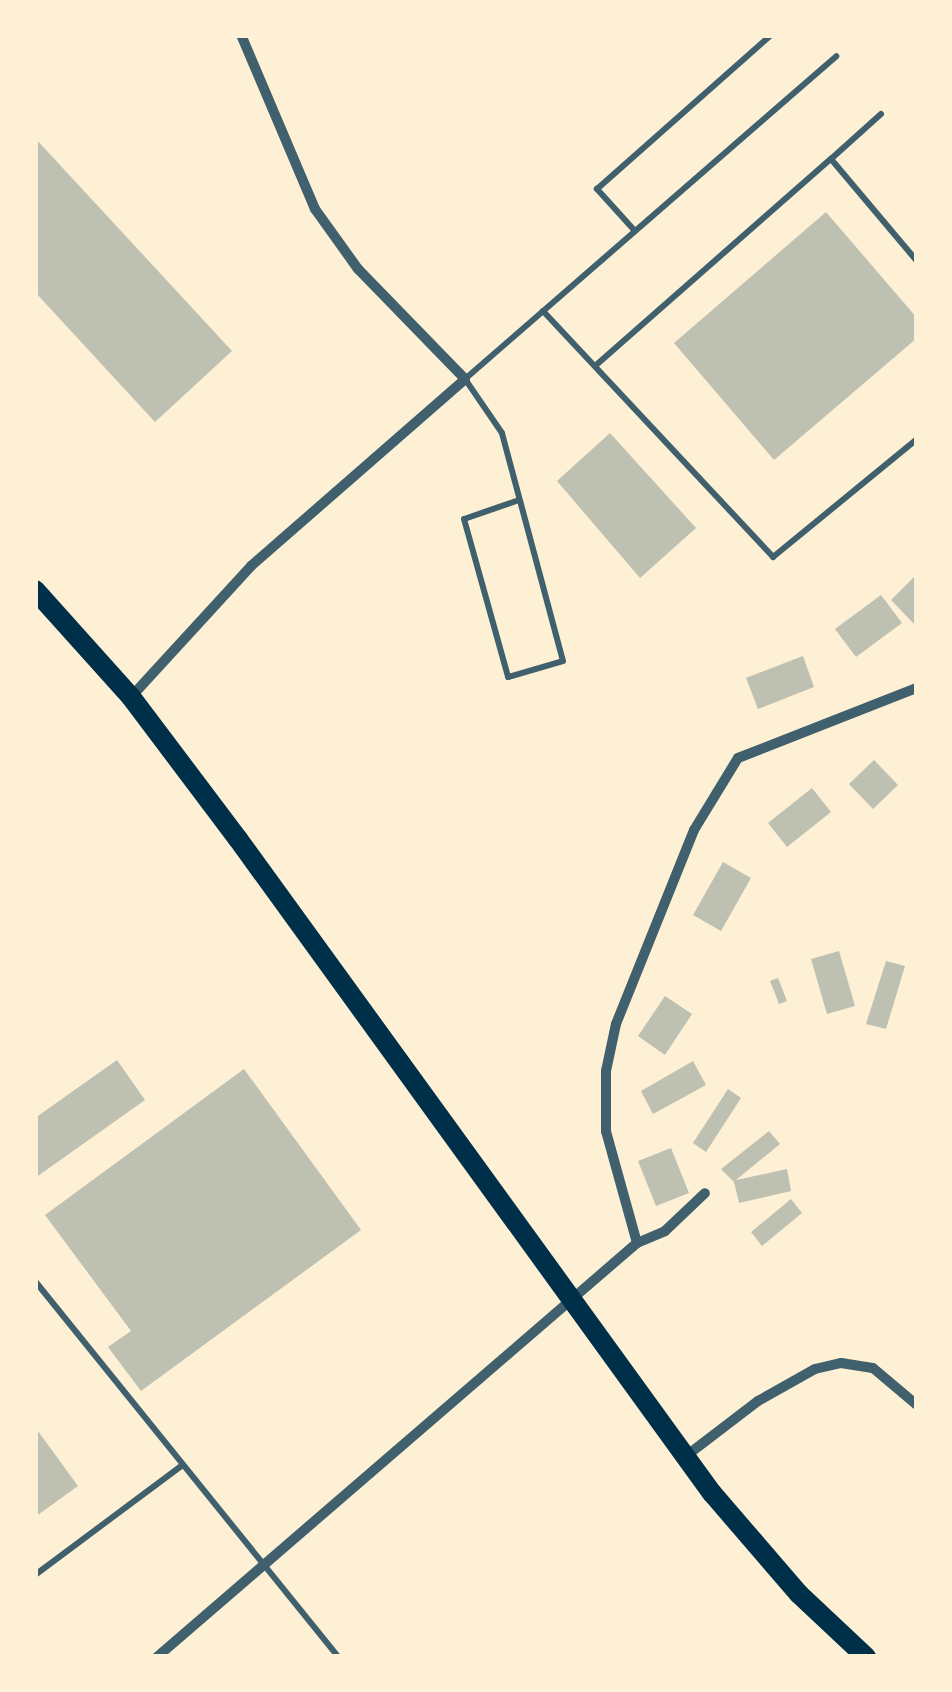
<!DOCTYPE html>
<style>
body{margin:0}
#map{position:relative;width:952px;height:1692px;overflow:hidden;background:#fdf0d5;font-family:"Fira Sans",sans-serif}
div>[style]{position:absolute}
.building>*{inset:0;background:#bec0b2}
.service>*{height:6px;margin:-3px;padding:0 3px;transform-origin:3px;border-radius:3px;background:#3f606c}
.minor>*{height:10px;margin:-5px;padding:0 5px;transform-origin:5px;border-radius:5px;background:#3f606c}
.primary>*{height:20px;margin:-10px;padding:0 10px;transform-origin:10px;border-radius:10px;background:#003049}
span{translate:-50% -50%;white-space:nowrap;text-align:center;line-height:1.15;-webkit-text-stroke:10px #fdf0d5;paint-order:stroke}
.frame{position:absolute;inset:0;border:38px solid #fdf0d5;pointer-events:none}
</style>
<div id="map">
<div class="building">
<div style="clip-path:polygon(35px 138px,232px 351px,155px 422px,35px 292px)"></div>
<div style="clip-path:polygon(826px 212px,917px 318px,917px 338px,774px 460px,674px 343px)"></div>
<div style="clip-path:polygon(610px 433px,696px 528px,640px 578px,557px 481px)"></div>
<div style="clip-path:polygon(915px 576px,917px 623px,915px 625px,891px 600px)"></div>
<div style="clip-path:polygon(881px 595px,902px 623px,856px 657px,835px 629px)"></div>
<div style="clip-path:polygon(803px 656px,814px 687px,758px 709px,746px 678px)"></div>
<div style="clip-path:polygon(874px 760px,898px 785px,873px 809px,849px 784px)"></div>
<div style="clip-path:polygon(812px 788px,831px 812px,787px 847px,768px 823px)"></div>
<div style="clip-path:polygon(723px 862px,751px 878px,721px 931px,693px 915px)"></div>
<div style="clip-path:polygon(839px 951px,855px 1006px,827px 1014px,811px 959px)"></div>
<div style="clip-path:polygon(886px 961px,905px 966px,886px 1029px,866px 1024px)"></div>
<div style="clip-path:polygon(778px 978px,787px 1001px,779px 1004px,770px 981px)"></div>
<div style="clip-path:polygon(665px 996px,692px 1014px,665px 1055px,638px 1036px)"></div>
<div style="clip-path:polygon(117px 1060px,145px 1100px,35px 1178px,35px 1118px)"></div>
<div style="clip-path:polygon(693px 1061px,706px 1085px,653px 1114px,641px 1091px)"></div>
<div style="clip-path:polygon(244px 1069px,361px 1230px,141px 1391px,108px 1347px,131px 1331px,45px 1215px)"></div>
<div style="clip-path:polygon(728px 1089px,741px 1098px,706px 1152px,693px 1143px)"></div>
<div style="clip-path:polygon(769px 1131px,780px 1144px,736px 1180px,787px 1169px,791px 1191px,739px 1203px,734px 1182px,721px 1169px)"></div>
<div style="clip-path:polygon(671px 1148px,689px 1193px,656px 1206px,638px 1161px)"></div>
<div style="clip-path:polygon(791px 1199px,802px 1213px,762px 1246px,751px 1232px)"></div>
<div style="clip-path:polygon(35px 1427px,78px 1486px,35px 1517px)"></div>
</div>
<div class="service">
<div style="left:881px;top:114px;width:67px;rotate:138deg"></div>
<div style="left:831px;top:159px;width:133px;rotate:49.9deg"></div>
<div style="left:635px;top:231px;width:57px;rotate:-132.1deg"></div>
<div style="left:597px;top:189px;width:232px;rotate:-41.5deg"></div>
<div style="left:543px;top:311px;width:337px;rotate:46.9deg"></div>
<div style="left:773px;top:557px;width:186px;rotate:-39.3deg"></div>
<div style="left:595px;top:366px;width:314px;rotate:-41.3deg"></div>
<div style="left:519px;top:500px;width:58px;rotate:160.9deg"></div>
<div style="left:464px;top:519px;width:164px;rotate:74.4deg"></div>
<div style="left:508px;top:677px;width:57px;rotate:-16.2deg"></div>
<div style="left:563px;top:661px;width:236px;rotate:-105deg"></div>
<div style="left:502px;top:433px;width:65px;rotate:-124.4deg"></div>
<div style="left:465px;top:379px;width:492px;rotate:-41deg"></div>
<div style="left:35px;top:1281px;width:483px;rotate:51.1deg"></div>
<div style="left:35px;top:1575px;width:182px;rotate:-36.7deg"></div>
</div>
<div class="minor">
<div style="left:131px;top:697px;width:178px;rotate:-47.5deg"></div>
<div style="left:251px;top:566px;width:284px;rotate:-41.1deg"></div>
<div style="left:465px;top:379px;width:153px;rotate:-134.2deg"></div>
<div style="left:358px;top:269px;width:74px;rotate:-125.6deg"></div>
<div style="left:315px;top:209px;width:189px;rotate:-113deg"></div>
<div style="left:637px;top:1243px;width:116px;rotate:-105.5deg"></div>
<div style="left:606px;top:1131px;width:60px;rotate:-90deg"></div>
<div style="left:606px;top:1071px;width:48px;rotate:-78deg"></div>
<div style="left:616px;top:1024px;width:209px;rotate:-68.1deg"></div>
<div style="left:694px;top:830px;width:84px;rotate:-58.6deg"></div>
<div style="left:738px;top:758px;width:192px;rotate:-21.4deg"></div>
<div style="left:686px;top:1456px;width:91px;rotate:-37.4deg"></div>
<div style="left:758px;top:1401px;width:65px;rotate:-29.3deg"></div>
<div style="left:815px;top:1369px;width:27px;rotate:-13deg"></div>
<div style="left:841px;top:1363px;width:32px;rotate:9deg"></div>
<div style="left:873px;top:1368px;width:57px;rotate:40.1deg"></div>
<div style="left:157px;top:1657px;width:634px;rotate:-40.78deg"></div>
<div style="left:637px;top:1243px;width:30px;rotate:-23deg"></div>
<div style="left:665px;top:1231px;width:55px;rotate:-43.5deg"></div>
</div>
<div class="primary">
<div style="left:35px;top:590px;width:144px;rotate:48.1deg"></div>
<div style="left:131px;top:697px;width:178px;rotate:53deg"></div>
<div style="left:238px;top:839px;width:808px;rotate:54.07deg"></div>
<div style="left:712px;top:1493px;width:133px;rotate:49.3deg"></div>
<div style="left:799px;top:1594px;width:92px;rotate:43.2deg"></div>
</div>
<div class="frame"></div>
</div>
